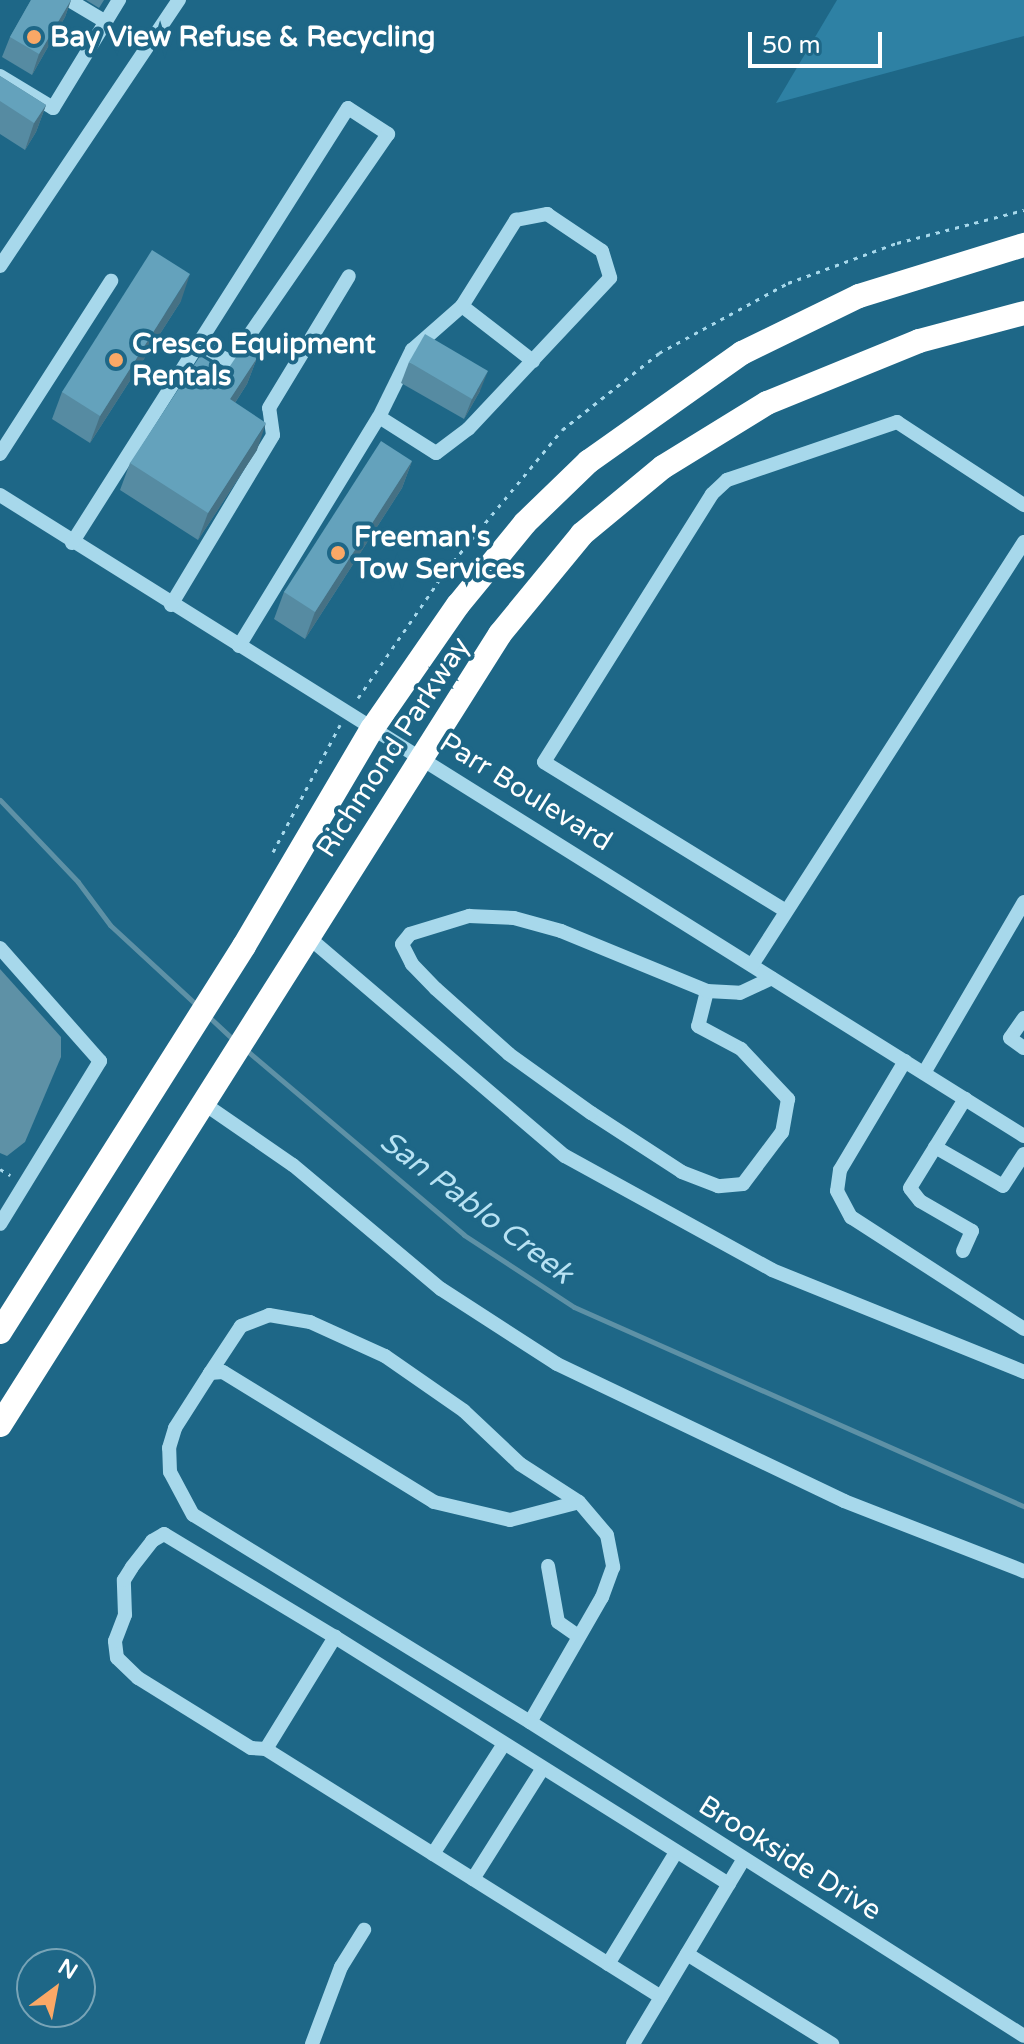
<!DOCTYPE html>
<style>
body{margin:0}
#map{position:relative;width:1024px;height:2044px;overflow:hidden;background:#1e6787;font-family:"Varela Round",sans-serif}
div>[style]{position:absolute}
.green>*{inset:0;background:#2e81a4}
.water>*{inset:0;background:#5e91a6}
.stream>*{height:5px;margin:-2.5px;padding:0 2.5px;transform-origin:2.5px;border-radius:2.5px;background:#5e91a6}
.path>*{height:3px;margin-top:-1.5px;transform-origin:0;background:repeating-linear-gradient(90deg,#a7d8eb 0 4px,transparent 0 10px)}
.minor>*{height:14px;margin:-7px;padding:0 7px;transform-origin:7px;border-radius:7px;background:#a7d8eb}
.highway>*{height:24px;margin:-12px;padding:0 12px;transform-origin:12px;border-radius:12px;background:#fff}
.wall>*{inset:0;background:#568ba2}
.shaded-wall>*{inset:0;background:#467184}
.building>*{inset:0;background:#64a2bc}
.dots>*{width:22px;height:22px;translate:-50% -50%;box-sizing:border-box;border:4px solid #1e6787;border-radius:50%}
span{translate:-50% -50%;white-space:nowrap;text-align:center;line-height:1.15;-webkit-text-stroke:8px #1e6787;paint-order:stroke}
.poi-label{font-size:28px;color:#fff;font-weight:700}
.left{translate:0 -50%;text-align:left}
.street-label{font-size:28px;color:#fff}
.water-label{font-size:30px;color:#b7e2f3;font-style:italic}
.north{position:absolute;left:16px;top:1948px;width:80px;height:80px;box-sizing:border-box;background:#1e6787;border:2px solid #78a4b7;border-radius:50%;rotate:32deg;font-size:22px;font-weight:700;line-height:32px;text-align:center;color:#fff}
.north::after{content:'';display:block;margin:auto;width:28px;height:36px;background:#faa866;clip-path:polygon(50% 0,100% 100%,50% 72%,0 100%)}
.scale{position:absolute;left:748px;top:32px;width:134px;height:36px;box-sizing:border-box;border:4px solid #fff;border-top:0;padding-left:10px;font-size:24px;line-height:28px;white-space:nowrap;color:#fff;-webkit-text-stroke:6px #1e6787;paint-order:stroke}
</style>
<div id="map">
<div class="green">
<div style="clip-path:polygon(837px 0,1024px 0,1024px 36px,776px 103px)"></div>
</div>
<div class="water">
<div style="clip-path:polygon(0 969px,61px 1037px,61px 1057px,25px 1142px,7px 1156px,0 1153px)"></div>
</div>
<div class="stream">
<div style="left:0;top:800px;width:113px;rotate:46.4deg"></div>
<div style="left:78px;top:882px;width:54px;rotate:53.3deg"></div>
<div style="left:110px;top:925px;width:121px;rotate:42.7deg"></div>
<div style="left:209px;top:1017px;width:34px;rotate:43deg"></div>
<div style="left:245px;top:1049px;width:287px;rotate:40.3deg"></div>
<div style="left:464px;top:1235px;width:131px;rotate:33.2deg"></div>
<div style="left:574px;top:1307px;width:492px;rotate:23.9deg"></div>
</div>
<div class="path">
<div style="left:358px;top:698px;width:157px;rotate:-55.4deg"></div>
<div style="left:447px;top:569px;width:180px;rotate:-50.4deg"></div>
<div style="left:562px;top:430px;width:124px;rotate:-38.4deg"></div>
<div style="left:659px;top:353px;width:147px;rotate:-28.5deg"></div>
<div style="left:788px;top:283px;width:116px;rotate:-20.2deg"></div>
<div style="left:897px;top:243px;width:131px;rotate:-14.6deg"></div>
<div style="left:273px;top:852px;width:144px;rotate:-62.2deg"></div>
<div style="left:0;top:1169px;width:12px;rotate:31deg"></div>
</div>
<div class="minor">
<div style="left:69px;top:0;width:43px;rotate:30.7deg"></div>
<div style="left:0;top:76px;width:62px;rotate:31.1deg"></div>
<div style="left:53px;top:108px;width:127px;rotate:-58.6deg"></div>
<div style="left:0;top:266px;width:321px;rotate:-56.1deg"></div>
<div style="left:462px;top:306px;width:90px;rotate:37.8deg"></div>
<div style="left:0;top:454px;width:206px;rotate:-57.3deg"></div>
<div style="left:0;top:495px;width:1208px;rotate:32.05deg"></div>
<div style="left:72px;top:543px;width:515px;rotate:-57.61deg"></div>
<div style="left:348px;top:108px;width:48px;rotate:33deg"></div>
<div style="left:388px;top:134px;width:277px;rotate:124.6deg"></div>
<div style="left:231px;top:362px;width:37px;rotate:-151deg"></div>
<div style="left:171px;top:605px;width:198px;rotate:-59deg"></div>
<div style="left:273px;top:435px;width:27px;rotate:-98deg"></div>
<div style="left:269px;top:408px;width:154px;rotate:-58.8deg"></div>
<div style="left:239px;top:646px;width:268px;rotate:-58.6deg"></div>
<div style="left:379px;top:417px;width:75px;rotate:-63.8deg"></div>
<div style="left:412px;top:350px;width:67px;rotate:-41.3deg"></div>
<div style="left:462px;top:306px;width:102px;rotate:-57.9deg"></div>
<div style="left:516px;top:220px;width:32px;rotate:-11deg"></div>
<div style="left:547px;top:214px;width:66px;rotate:33.9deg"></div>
<div style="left:602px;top:251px;width:28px;rotate:73deg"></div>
<div style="left:610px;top:278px;width:207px;rotate:133.2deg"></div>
<div style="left:468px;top:429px;width:40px;rotate:143deg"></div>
<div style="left:436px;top:453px;width:67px;rotate:-147.7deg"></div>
<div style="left:786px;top:911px;width:284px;rotate:-148.4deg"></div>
<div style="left:544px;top:762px;width:316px;rotate:-57.9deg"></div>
<div style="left:712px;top:494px;width:21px;rotate:-43deg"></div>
<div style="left:727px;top:480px;width:180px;rotate:-18.8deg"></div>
<div style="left:897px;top:422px;width:152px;rotate:33.2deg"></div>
<div style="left:307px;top:936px;width:339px;rotate:40.5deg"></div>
<div style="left:565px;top:1156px;width:236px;rotate:28.8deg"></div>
<div style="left:772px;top:1270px;width:272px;rotate:22deg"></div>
<div style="left:0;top:948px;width:151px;rotate:48.5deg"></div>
<div style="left:100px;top:1061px;width:191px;rotate:121.5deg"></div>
<div style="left:752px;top:965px;width:503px;rotate:-57.26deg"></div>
<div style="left:707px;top:991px;width:36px;rotate:104deg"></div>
<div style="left:698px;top:1026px;width:49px;rotate:28.1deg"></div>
<div style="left:741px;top:1049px;width:69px;rotate:46.8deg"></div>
<div style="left:788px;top:1099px;width:34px;rotate:100deg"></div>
<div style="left:782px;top:1132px;width:65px;rotate:126.9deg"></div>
<div style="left:743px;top:1184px;width:25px;rotate:175deg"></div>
<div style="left:718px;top:1186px;width:39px;rotate:-159deg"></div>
<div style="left:682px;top:1172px;width:108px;rotate:-147deg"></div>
<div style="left:591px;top:1113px;width:101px;rotate:-144.3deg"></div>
<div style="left:509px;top:1054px;width:98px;rotate:-138.3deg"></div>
<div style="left:436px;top:989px;width:35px;rotate:-134deg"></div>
<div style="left:412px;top:964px;width:22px;rotate:-117deg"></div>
<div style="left:402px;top:944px;width:13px;rotate:-51deg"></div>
<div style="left:410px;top:934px;width:62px;rotate:-17deg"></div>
<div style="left:469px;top:916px;width:45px;rotate:2.5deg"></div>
<div style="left:514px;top:918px;width:49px;rotate:15.5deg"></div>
<div style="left:561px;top:931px;width:158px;rotate:22.3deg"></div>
<div style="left:707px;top:991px;width:33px;rotate:3deg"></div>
<div style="left:740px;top:993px;width:35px;rotate:-25deg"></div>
<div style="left:1024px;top:1018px;width:24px;rotate:125deg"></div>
<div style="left:1010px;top:1038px;width:17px;rotate:36deg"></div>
<div style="left:905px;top:1061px;width:127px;rotate:120.8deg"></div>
<div style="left:840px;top:1170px;width:21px;rotate:98deg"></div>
<div style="left:837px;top:1191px;width:30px;rotate:62deg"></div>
<div style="left:851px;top:1217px;width:206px;rotate:32.9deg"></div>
<div style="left:924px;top:1073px;width:198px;rotate:-59.7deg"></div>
<div style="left:203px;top:1103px;width:109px;rotate:34.6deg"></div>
<div style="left:293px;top:1165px;width:193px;rotate:40deg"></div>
<div style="left:441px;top:1289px;width:138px;rotate:32.9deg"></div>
<div style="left:557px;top:1364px;width:318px;rotate:25.5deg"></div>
<div style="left:844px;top:1501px;width:193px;rotate:21.3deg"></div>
<div style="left:935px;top:1147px;width:78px;rotate:29.8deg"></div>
<div style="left:1003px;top:1186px;width:38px;rotate:-57deg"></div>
<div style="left:963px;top:1251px;width:22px;rotate:-66deg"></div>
<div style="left:972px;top:1231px;width:60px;rotate:-150deg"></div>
<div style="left:920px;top:1201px;width:16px;rotate:-128deg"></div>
<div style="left:910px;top:1188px;width:105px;rotate:-58.3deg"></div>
<div style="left:223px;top:1372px;width:248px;rotate:31.6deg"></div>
<div style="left:434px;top:1502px;width:78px;rotate:13.3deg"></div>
<div style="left:510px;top:1520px;width:71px;rotate:-14.6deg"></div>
<div style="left:579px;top:1502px;width:43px;rotate:49.7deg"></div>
<div style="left:607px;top:1535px;width:33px;rotate:79deg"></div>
<div style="left:613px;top:1567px;width:32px;rotate:110deg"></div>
<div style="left:602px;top:1597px;width:144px;rotate:119.9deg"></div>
<div style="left:530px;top:1722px;width:395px;rotate:-148.4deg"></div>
<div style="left:193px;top:1515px;width:49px;rotate:-118.1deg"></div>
<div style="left:170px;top:1472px;width:24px;rotate:-92deg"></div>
<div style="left:169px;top:1448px;width:21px;rotate:-73deg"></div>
<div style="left:175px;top:1428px;width:65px;rotate:-57.5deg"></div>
<div style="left:210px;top:1373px;width:13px;rotate:-4deg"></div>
<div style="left:210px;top:1373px;width:56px;rotate:-56.6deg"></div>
<div style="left:241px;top:1326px;width:30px;rotate:-21deg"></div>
<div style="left:269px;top:1315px;width:42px;rotate:9.7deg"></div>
<div style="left:310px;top:1322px;width:82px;rotate:24.4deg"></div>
<div style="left:385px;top:1356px;width:96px;rotate:34.8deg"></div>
<div style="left:464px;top:1411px;width:77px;rotate:43.4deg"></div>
<div style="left:520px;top:1464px;width:70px;rotate:32.8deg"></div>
<div style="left:548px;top:1566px;width:57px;rotate:79.9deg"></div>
<div style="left:558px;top:1622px;width:24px;rotate:35deg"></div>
<div style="left:530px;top:1722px;width:585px;rotate:32.44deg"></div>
<div style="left:266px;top:1749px;width:15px;rotate:-176deg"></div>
<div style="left:251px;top:1748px;width:133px;rotate:-148.2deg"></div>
<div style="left:138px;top:1678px;width:29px;rotate:-136deg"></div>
<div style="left:117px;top:1658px;width:17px;rotate:-97deg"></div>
<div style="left:115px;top:1641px;width:28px;rotate:-69deg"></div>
<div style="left:125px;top:1615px;width:35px;rotate:-92deg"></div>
<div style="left:124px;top:1580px;width:15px;rotate:-58deg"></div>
<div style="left:132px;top:1567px;width:33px;rotate:-52deg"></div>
<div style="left:152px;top:1541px;width:14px;rotate:-30deg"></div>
<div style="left:164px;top:1534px;width:200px;rotate:31.1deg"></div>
<div style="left:433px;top:1854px;width:131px;rotate:-57.2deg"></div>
<div style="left:473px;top:1879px;width:131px;rotate:-57.8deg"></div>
<div style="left:687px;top:1954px;width:171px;rotate:31.8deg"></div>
<div style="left:608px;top:1964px;width:131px;rotate:-58.7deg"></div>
<div style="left:661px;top:1997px;width:466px;rotate:-147.9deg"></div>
<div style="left:266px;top:1749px;width:132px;rotate:-58.4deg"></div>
<div style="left:335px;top:1637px;width:465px;rotate:32.1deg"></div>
<div style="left:312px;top:2044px;width:82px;rotate:-69.4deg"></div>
<div style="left:341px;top:1967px;width:44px;rotate:-58.1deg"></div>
<div style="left:633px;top:2044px;width:214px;rotate:-59.1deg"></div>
</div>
<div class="highway">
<div style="left:0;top:1332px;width:457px;rotate:-57.7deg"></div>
<div style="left:244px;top:946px;width:252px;rotate:-59.5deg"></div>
<div style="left:372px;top:729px;width:151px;rotate:-55.3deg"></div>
<div style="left:458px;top:605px;width:106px;rotate:-50.7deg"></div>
<div style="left:525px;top:523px;width:88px;rotate:-44.1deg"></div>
<div style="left:588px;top:462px;width:189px;rotate:-35.3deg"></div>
<div style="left:742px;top:353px;width:130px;rotate:-26deg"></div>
<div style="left:859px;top:296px;width:173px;rotate:-17.2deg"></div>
<div style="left:0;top:1425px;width:936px;rotate:-57.7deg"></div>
<div style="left:500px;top:634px;width:129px;rotate:-50.6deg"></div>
<div style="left:582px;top:534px;width:105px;rotate:-39.6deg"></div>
<div style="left:663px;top:467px;width:122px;rotate:-31.6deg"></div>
<div style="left:767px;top:403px;width:164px;rotate:-22.2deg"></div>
<div style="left:919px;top:341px;width:109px;rotate:-14.9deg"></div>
</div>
<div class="wall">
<div style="clip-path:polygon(31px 0,71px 0,65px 17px,32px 75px,2px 57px,10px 37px)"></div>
<div style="clip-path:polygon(86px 0,104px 0,99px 8px)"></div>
<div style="clip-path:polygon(0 76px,46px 105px,36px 132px,25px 150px,0 134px)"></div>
<div style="clip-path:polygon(181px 301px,90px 443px,52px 419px,62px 392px)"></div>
<div style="clip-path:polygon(257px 358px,247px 384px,235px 403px,257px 450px,198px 540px,120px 490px,130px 463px)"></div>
<div style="clip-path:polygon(409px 362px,480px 391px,464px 419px,401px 383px)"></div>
<div style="clip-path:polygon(412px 461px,402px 488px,305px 639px,274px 619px,284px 592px)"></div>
</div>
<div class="shaded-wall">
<div style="clip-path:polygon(71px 0,65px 17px,32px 75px,39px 54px)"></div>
<div style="clip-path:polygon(46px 105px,36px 132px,25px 150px,34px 123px)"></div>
<div style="clip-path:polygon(190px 274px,181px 301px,90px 443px,100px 416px)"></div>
<div style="clip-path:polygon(257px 358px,247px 384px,220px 426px,230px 399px)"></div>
<div style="clip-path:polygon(488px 371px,480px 391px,464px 419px,472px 399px)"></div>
<div style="clip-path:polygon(266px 423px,257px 450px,198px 540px,208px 513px)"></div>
<div style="clip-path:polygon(412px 461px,402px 488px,305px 639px,315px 612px)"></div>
</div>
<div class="building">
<div style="clip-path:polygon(31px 0,71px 0,39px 54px,10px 37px)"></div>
<div style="clip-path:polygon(0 76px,46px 105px,34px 123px,0 101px)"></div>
<div style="clip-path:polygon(152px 250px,190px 274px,100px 416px,62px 392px)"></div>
<div style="clip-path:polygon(425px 334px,488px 371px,472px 399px,409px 362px)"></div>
<div style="clip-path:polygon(242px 348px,257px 358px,230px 399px,266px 423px,208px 513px,130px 463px,200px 356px,226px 372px)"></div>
<div style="clip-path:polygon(381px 441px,412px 461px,315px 612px,284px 592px)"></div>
</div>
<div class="dots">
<div style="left:34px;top:37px;background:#faa866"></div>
<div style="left:116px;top:360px;background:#faa866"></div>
<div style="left:338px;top:553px;background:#faa866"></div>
</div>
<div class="poi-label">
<span class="left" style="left:50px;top:37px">Bay View Refuse &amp; Recycling</span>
<span class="left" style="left:132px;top:360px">Cresco Equipment<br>Rentals</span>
<span class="left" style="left:354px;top:553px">Freeman's<br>Tow Services</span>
</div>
<div class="street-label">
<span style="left:393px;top:747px;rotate:-57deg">Richmond Parkway</span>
<span style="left:526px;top:792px;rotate:32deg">Parr Boulevard</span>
<span style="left:790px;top:1858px;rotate:32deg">Brookside Drive</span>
</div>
<div class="water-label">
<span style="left:476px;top:1208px;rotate:37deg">San Pablo Creek</span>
</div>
<div class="north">N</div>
<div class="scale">50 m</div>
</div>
